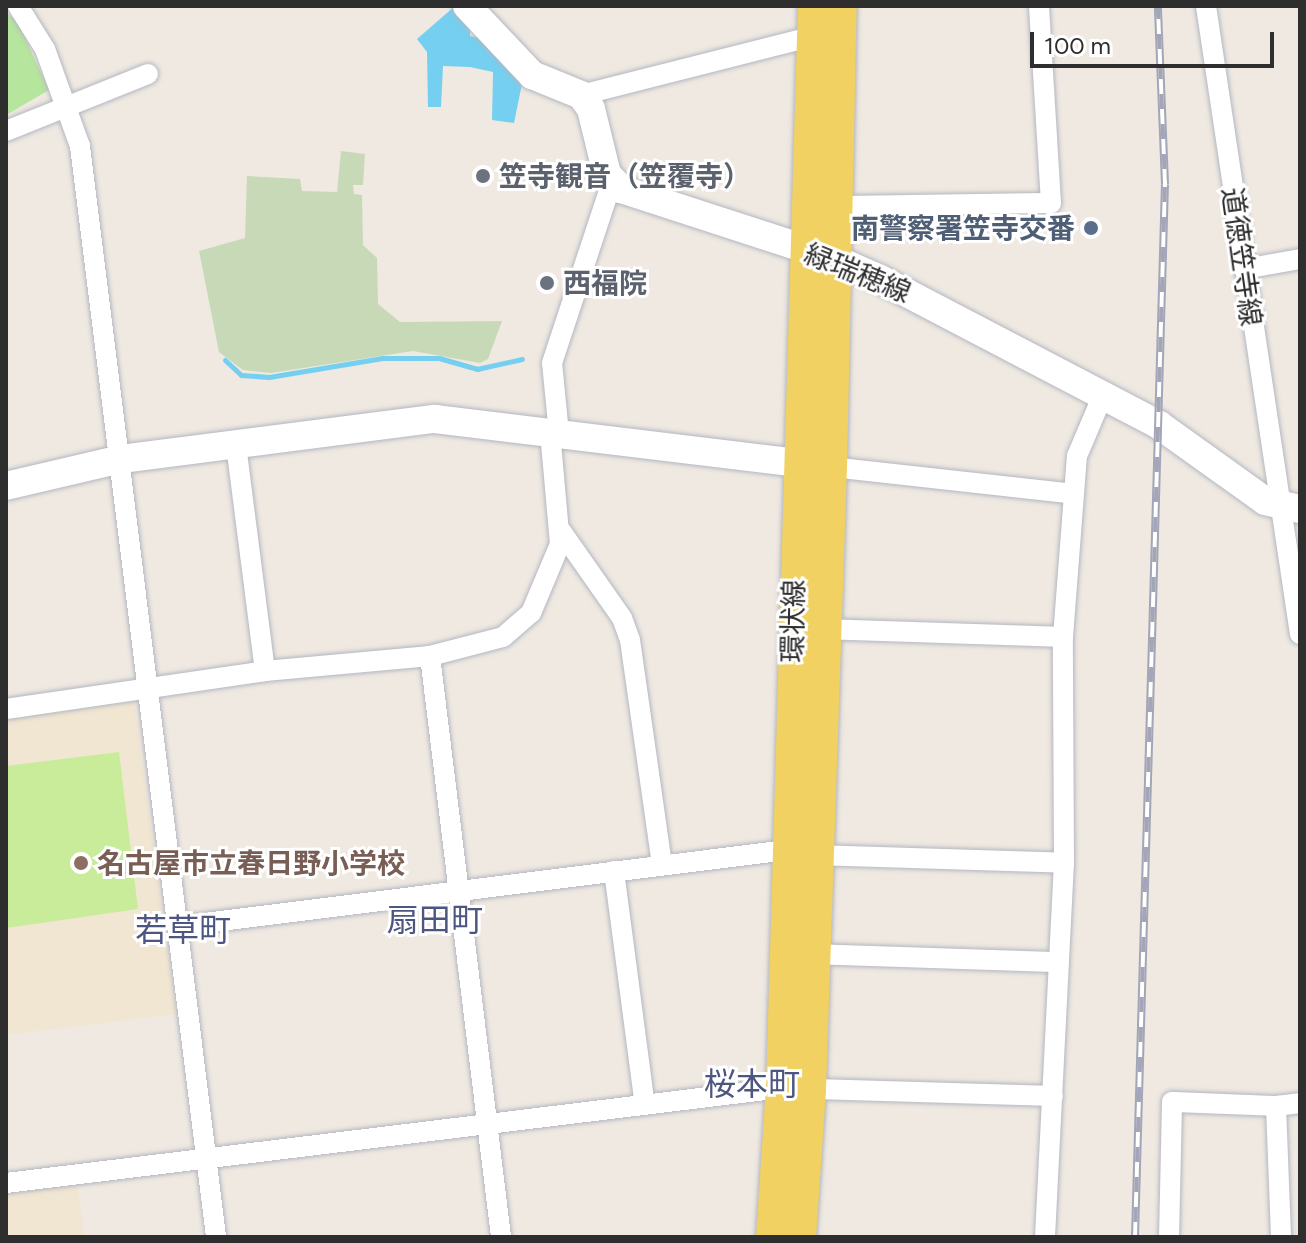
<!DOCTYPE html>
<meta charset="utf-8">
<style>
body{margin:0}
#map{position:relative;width:1306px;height:1243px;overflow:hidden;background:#efe9e1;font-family:Figtree,"Noto Sans JP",sans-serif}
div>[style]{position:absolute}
.education>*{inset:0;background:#f0e6d1}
.green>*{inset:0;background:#b6e59e}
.cemetery>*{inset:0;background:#c8d9b8}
.pitch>*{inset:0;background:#c9ec9a}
.water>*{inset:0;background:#75cff0}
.stream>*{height:5px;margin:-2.5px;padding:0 2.5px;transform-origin:2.5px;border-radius:2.5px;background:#75cff0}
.roads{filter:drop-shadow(0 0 2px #b4b7c1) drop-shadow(0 0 2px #b4b7c1)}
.street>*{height:20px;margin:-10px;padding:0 10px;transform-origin:10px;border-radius:10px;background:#fff}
.secondary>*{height:28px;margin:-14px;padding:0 14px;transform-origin:14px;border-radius:14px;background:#fff}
.primary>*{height:32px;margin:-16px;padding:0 16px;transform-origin:16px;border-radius:16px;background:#f2d163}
.rail>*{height:8px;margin-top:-4px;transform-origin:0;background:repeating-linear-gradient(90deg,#fff 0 15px,#a3a6b8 0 30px);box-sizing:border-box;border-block:2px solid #a3a6b8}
.dots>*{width:22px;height:22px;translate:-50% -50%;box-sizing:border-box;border:4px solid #fff;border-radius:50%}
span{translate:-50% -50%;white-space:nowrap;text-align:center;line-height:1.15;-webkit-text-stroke:6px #fff;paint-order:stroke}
.worship-label{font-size:28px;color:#5b616d;font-weight:700}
.left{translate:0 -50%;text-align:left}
.service-label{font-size:28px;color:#4e5e75;font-weight:700}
.right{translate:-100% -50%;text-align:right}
.street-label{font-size:28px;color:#2e2e2e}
.education-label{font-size:28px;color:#785e54;font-weight:700}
.quarter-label{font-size:32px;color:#4d5680}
.frame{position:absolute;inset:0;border:8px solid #2e2e2e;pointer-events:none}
.scale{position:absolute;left:1030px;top:32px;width:244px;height:36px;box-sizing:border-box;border:4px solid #2e2e2e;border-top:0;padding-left:10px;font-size:24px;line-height:28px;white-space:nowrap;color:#2e2e2e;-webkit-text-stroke:6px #fff;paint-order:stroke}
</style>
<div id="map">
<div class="education">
<div style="clip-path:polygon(133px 698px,176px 1014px,6px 1035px,6px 713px)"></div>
<div style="clip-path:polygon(73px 1183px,78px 1187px,84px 1237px,6px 1237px,6px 1192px)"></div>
</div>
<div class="green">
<div style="clip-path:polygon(6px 12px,18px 23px,49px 90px,6px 115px)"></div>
</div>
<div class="cemetery">
<div style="clip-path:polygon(341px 151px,365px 154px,363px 185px,353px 185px,354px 194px,362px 195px,363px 245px,377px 258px,378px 304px,400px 322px,502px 321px,488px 359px,480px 363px,413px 351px,271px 373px,243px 370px,219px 352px,199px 251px,245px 238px,247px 176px,300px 179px,302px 191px,337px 192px)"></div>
</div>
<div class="pitch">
<div style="clip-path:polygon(119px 752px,138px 909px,6px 928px,6px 766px)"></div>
</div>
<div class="water">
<div style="clip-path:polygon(455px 6px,470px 22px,470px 36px,486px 39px,522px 84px,514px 123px,492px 120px,493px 72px,470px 67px,443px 66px,441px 107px,428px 107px,427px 52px,417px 39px)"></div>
</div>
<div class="stream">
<div style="left:225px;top:360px;width:22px;rotate:43deg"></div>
<div style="left:241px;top:375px;width:28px;rotate:4deg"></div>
<div style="left:269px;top:377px;width:115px;rotate:-9.5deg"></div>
<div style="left:382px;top:358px;width:57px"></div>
<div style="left:439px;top:358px;width:40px;rotate:16deg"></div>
<div style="left:477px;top:369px;width:46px;rotate:-12.5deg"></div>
</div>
<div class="roads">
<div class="street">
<div style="left:18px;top:6px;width:51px;rotate:57.9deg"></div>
<div style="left:45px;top:49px;width:103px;rotate:70.2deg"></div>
<div style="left:80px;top:146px;width:1099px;rotate:82.89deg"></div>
<div style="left:1206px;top:6px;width:635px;rotate:81.49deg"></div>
<div style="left:581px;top:95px;width:240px;rotate:-14.2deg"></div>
<div style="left:6px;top:131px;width:153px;rotate:-21.9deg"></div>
<div style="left:837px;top:206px;width:214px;rotate:-0.8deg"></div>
<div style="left:1051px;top:203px;width:197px;rotate:-93.5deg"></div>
<div style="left:1244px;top:269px;width:57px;rotate:-10.1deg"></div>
<div style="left:559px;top:434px;width:71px;rotate:-95.6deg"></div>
<div style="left:552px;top:363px;width:191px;rotate:-71.7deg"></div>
<div style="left:236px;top:445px;width:228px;rotate:82.7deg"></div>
<div style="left:831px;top:467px;width:244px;rotate:6.3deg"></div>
<div style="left:561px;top:531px;width:106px;rotate:55deg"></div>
<div style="left:622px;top:618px;width:23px;rotate:70deg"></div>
<div style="left:630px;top:640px;width:227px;rotate:81.9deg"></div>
<div style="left:824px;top:629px;width:239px;rotate:1.9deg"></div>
<div style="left:430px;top:656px;width:585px;rotate:83.03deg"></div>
<div style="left:6px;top:709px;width:262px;rotate:-8.3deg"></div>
<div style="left:265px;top:671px;width:166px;rotate:-5.2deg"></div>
<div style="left:430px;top:656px;width:75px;rotate:-14.6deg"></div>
<div style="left:503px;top:637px;width:37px;rotate:-41deg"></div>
<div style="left:531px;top:613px;width:75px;rotate:-67.2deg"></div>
<div style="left:560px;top:544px;width:112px;rotate:-95.1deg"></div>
<div style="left:816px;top:855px;width:248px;rotate:1.8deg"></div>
<div style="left:614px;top:871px;width:236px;rotate:82.5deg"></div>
<div style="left:181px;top:926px;width:611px;rotate:-7.15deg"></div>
<div style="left:812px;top:954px;width:247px;rotate:1.9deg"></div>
<div style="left:1276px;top:1106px;width:24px;rotate:-7deg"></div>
<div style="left:6px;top:1183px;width:782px;rotate:-6.98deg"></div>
<div style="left:782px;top:1088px;width:271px;rotate:1.7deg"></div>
<div style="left:1045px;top:1237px;width:374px;rotate:-87.1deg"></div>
<div style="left:1064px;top:863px;width:226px;rotate:-90.3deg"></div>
<div style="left:1063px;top:637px;width:182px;rotate:-85.6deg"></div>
<div style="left:1077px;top:456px;width:64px;rotate:-67deg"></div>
<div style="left:1169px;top:1237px;width:135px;rotate:-88.7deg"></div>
<div style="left:1172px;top:1102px;width:104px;rotate:2.2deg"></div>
<div style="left:1276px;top:1106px;width:131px;rotate:87.8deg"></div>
</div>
<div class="secondary">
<div style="left:467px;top:6px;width:95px;rotate:46.7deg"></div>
<div style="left:532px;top:75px;width:53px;rotate:22.2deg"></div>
<div style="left:581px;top:95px;width:17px;rotate:54deg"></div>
<div style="left:591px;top:109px;width:67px;rotate:76.2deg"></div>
<div style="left:607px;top:174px;width:21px;rotate:47deg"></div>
<div style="left:621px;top:189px;width:223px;rotate:18deg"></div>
<div style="left:833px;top:258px;width:54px;rotate:24.2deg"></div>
<div style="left:882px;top:280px;width:313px;rotate:27.6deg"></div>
<div style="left:1159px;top:425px;width:130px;rotate:35.6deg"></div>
<div style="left:1265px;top:501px;width:36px;rotate:13deg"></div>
<div style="left:6px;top:486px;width:118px;rotate:-13.2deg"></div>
<div style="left:121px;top:459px;width:317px;rotate:-7.3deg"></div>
<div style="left:435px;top:419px;width:390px;rotate:6.9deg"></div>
</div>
<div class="primary">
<div style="left:772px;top:1237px;width:149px;rotate:-86.2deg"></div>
<div style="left:782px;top:1088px;width:1082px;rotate:-88.31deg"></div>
<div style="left:800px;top:1237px;width:148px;rotate:-86.1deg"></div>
<div style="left:810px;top:1089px;width:622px;rotate:-88.07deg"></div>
<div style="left:831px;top:467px;width:461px;rotate:-88.8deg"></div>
</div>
</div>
<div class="rail">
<div style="left:1135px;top:1237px;width:1053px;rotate:-88.37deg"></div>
<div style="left:1165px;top:184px;width:178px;rotate:-92.3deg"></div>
</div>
<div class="dots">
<div style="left:483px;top:176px;background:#6b7280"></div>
<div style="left:1091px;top:228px;background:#5c6f8a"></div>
<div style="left:547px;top:283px;background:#6b7280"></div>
<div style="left:81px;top:863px;background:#8d6e63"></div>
</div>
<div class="worship-label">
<span class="left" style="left:499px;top:176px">笠寺観音（笠覆寺）</span>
<span class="left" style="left:563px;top:283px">西福院</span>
</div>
<div class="service-label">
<span class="right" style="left:1075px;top:228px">南警察署笠寺交番</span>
</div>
<div class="street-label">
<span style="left:1242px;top:257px;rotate:82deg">道徳笠寺線</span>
<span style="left:858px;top:273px;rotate:22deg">緑瑞穂線</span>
<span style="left:793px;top:621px;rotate:-89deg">環状線</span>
</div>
<div class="education-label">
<span class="left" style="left:97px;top:863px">名古屋市立春日野小学校</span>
</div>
<div class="quarter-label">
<span style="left:435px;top:920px">扇田町</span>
<span style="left:183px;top:930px">若草町</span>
<span style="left:752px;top:1084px">桜本町</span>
</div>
<div class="frame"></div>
<div class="scale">100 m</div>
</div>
